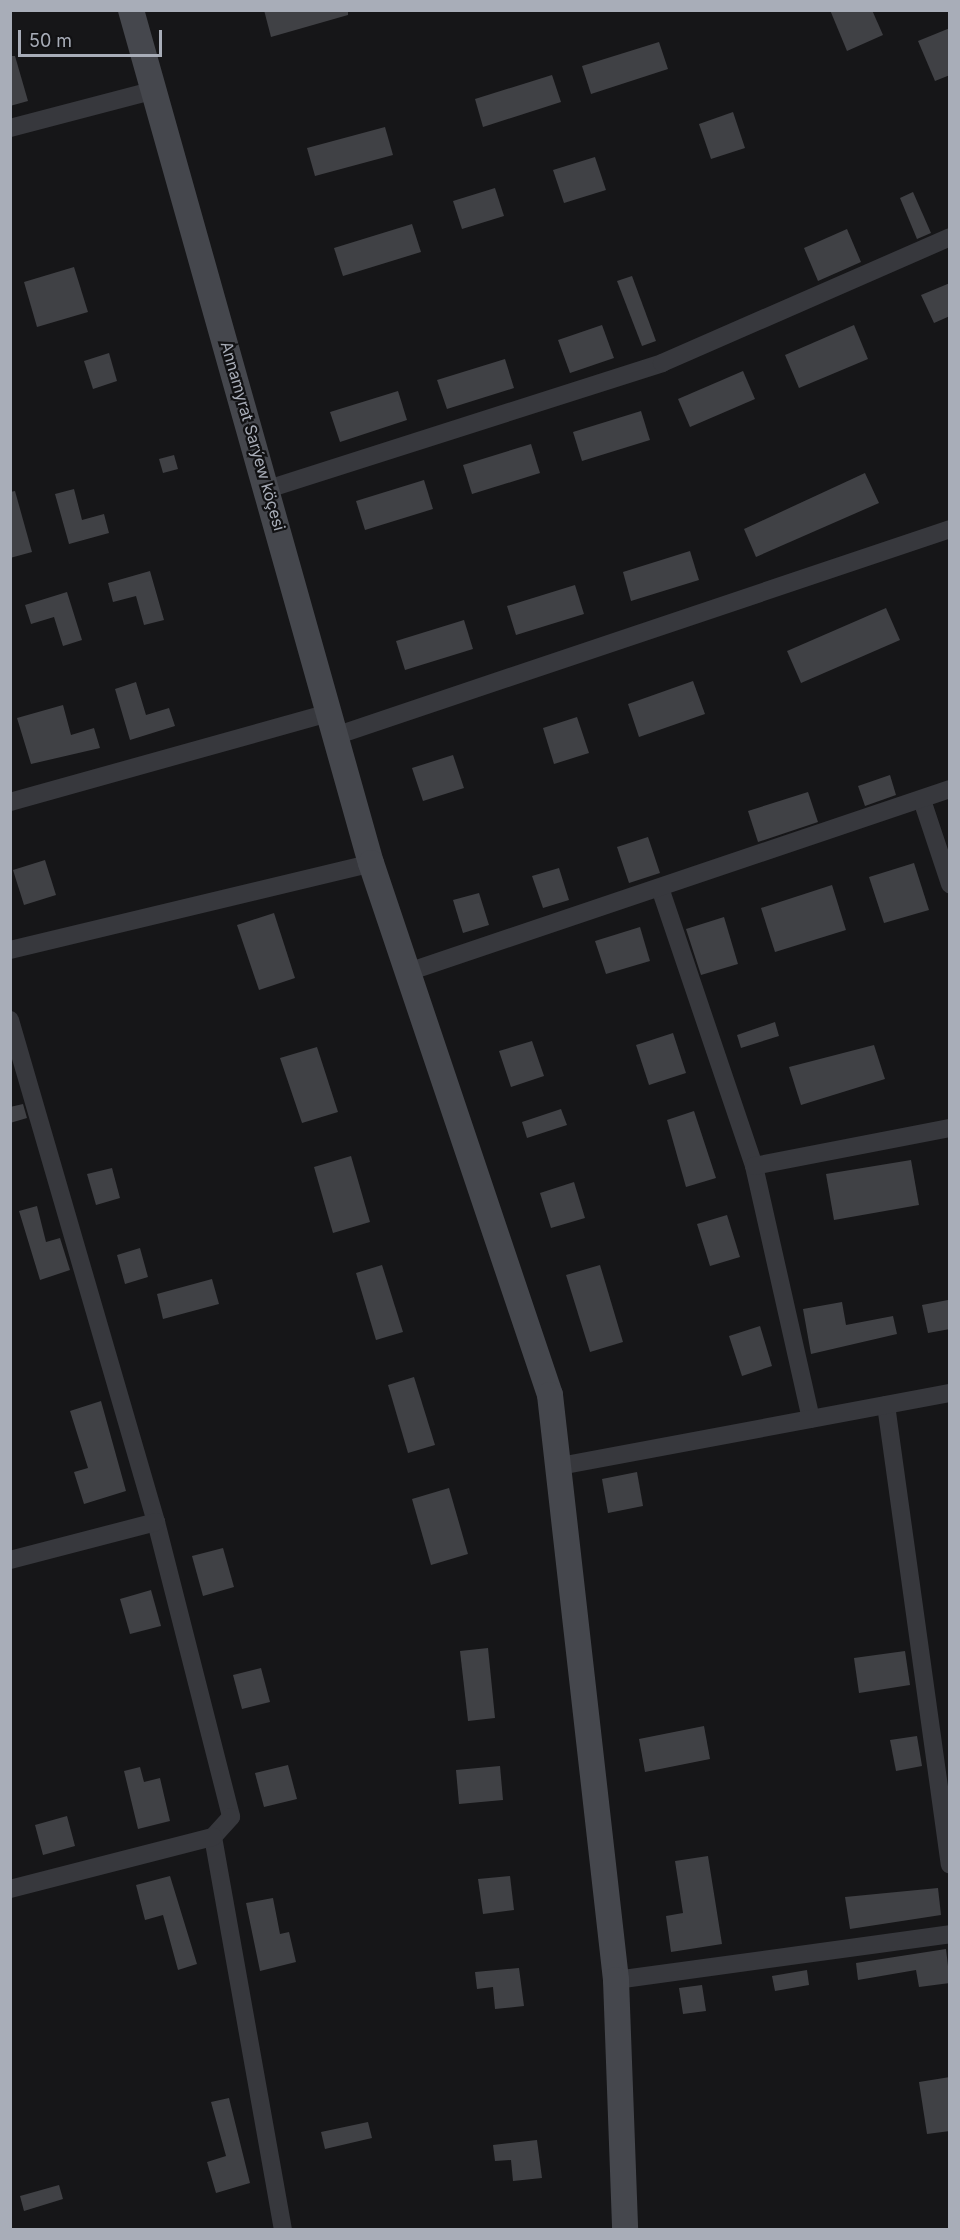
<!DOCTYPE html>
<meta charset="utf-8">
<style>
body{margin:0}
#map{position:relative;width:960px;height:2240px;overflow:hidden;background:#161618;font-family:Inter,sans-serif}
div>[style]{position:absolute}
.building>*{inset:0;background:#404145}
.street>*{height:18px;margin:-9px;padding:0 9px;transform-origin:9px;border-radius:9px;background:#37383d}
.secondary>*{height:26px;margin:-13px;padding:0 13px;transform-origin:13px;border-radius:13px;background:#45474d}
span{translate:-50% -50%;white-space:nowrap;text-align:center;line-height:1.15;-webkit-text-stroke:4.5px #111113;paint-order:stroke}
.street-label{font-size:16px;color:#a8adb8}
.frame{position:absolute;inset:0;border:12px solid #a8adb8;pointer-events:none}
.scale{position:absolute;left:18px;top:30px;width:144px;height:27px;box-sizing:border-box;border:3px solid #a8adb8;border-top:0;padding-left:8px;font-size:18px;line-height:21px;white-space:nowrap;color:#a8adb8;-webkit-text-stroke:4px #111113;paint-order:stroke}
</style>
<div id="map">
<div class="building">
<div style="clip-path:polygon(264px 10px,348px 10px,348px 15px,271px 37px)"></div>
<div style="clip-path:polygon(830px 10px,872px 10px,883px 35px,847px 51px)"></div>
<div style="clip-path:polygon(950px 28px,950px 75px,935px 81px,918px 41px)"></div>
<div style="clip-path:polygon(659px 42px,668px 69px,591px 94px,582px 66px)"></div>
<div style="clip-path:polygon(10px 56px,15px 56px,28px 101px,10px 106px)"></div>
<div style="clip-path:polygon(552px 75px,561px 102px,483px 127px,475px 99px)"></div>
<div style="clip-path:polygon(733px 112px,745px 148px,711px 159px,699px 124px)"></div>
<div style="clip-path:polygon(385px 127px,393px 155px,315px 176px,307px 148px)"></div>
<div style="clip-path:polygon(595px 157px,606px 190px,564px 203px,553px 170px)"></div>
<div style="clip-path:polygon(495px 188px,504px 216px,462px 229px,453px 201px)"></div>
<div style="clip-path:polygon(913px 192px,931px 233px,917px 239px,900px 198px)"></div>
<div style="clip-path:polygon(412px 224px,421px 252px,343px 276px,334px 248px)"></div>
<div style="clip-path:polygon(847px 229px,861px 262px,818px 281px,804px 248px)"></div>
<div style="clip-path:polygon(74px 267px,88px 312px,37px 327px,24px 282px)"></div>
<div style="clip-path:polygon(632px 276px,656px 341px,642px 346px,617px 281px)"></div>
<div style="clip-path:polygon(950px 283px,950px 316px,934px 323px,921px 295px)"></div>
<div style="clip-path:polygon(602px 325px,614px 358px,570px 373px,558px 340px)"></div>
<div style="clip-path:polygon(854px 325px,868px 359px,799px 388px,785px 355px)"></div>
<div style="clip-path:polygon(109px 353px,117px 381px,93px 389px,84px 361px)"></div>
<div style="clip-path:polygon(505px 359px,514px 388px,447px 409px,437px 380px)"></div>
<div style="clip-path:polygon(743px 371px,755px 399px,690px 427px,678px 399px)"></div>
<div style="clip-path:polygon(398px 391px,407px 420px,340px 442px,330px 412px)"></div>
<div style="clip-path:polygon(641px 411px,650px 440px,582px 461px,573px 432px)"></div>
<div style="clip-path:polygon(531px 444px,540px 473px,472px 494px,463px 465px)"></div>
<div style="clip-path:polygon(174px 455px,178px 469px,163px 473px,159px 459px)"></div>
<div style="clip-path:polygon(865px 473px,879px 503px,756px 557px,744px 529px)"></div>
<div style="clip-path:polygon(424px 480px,433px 509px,365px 530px,356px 501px)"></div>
<div style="clip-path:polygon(74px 489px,82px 520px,104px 514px,109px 533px,69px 544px,55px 494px)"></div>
<div style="clip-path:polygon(15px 491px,32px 552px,10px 558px,10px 492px)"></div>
<div style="clip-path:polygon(690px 551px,699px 580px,631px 601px,623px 572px)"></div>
<div style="clip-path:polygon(150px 571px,164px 620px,144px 625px,136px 596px,113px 602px,108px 583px)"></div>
<div style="clip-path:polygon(575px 585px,584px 614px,516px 635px,507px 606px)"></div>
<div style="clip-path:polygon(67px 592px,82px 640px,63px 646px,54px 617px,31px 624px,25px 605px)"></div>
<div style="clip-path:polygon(886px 608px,900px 640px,801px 683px,787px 651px)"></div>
<div style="clip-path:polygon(464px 620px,473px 649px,405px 670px,396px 641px)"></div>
<div style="clip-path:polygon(693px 681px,705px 714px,639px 737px,628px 704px)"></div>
<div style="clip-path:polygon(136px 682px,146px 715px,169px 708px,175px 726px,130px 740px,115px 689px)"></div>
<div style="clip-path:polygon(63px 705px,71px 735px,94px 728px,100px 748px,31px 764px,17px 718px)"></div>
<div style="clip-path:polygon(577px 717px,589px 753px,554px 764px,543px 728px)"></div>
<div style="clip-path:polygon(453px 755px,464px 788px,423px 801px,412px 768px)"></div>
<div style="clip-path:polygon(890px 775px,896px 795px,865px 806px,858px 786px)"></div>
<div style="clip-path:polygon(808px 792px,818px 822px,758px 842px,748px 811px)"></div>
<div style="clip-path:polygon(648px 837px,660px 873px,629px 883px,617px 847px)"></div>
<div style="clip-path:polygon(45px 860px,56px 895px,24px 905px,13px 870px)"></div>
<div style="clip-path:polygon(914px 863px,929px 910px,884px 923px,869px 877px)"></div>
<div style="clip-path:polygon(559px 868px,569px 900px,543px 908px,532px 876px)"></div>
<div style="clip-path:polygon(832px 885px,846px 930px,775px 952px,761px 908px)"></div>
<div style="clip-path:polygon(479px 893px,489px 925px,463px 933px,453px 900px)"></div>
<div style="clip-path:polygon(274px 913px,295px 978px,259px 990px,237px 925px)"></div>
<div style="clip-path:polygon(724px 917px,738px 964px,701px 975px,686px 929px)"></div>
<div style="clip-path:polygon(640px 927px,650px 961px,606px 974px,595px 941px)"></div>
<div style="clip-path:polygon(775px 1022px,779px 1036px,741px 1048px,737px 1035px)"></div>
<div style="clip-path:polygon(673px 1033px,686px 1073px,649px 1085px,636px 1045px)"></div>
<div style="clip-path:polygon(532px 1041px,544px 1076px,511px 1087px,499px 1051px)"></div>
<div style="clip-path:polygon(874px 1045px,885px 1079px,801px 1105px,789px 1067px)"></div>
<div style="clip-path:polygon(317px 1047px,338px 1112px,302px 1123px,280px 1058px)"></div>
<div style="clip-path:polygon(23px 1104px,27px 1118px,10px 1123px,10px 1107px)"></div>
<div style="clip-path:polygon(561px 1109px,567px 1125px,527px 1138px,522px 1122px)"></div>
<div style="clip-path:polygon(694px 1111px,716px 1178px,686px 1187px,667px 1120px)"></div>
<div style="clip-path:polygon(351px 1156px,370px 1222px,333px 1233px,314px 1167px)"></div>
<div style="clip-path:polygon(911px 1160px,919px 1205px,834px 1220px,826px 1174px)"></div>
<div style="clip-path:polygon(112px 1168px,120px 1198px,96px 1205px,87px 1174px)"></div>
<div style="clip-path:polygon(574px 1182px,585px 1218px,551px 1228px,540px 1193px)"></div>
<div style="clip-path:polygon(37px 1206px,46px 1242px,60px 1238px,70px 1270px,40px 1280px,19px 1211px)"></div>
<div style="clip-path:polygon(727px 1215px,740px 1257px,710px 1266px,697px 1224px)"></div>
<div style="clip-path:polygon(140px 1248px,148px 1277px,125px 1284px,117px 1255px)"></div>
<div style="clip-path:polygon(382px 1265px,403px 1332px,376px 1340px,356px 1273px)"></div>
<div style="clip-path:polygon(600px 1265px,623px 1342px,590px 1352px,566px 1275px)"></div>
<div style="clip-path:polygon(212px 1279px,219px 1304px,163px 1319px,157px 1294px)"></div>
<div style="clip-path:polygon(948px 1300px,950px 1329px,928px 1333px,922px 1305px)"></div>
<div style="clip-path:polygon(842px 1302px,846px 1325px,893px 1316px,897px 1334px,811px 1354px,803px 1309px)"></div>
<div style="clip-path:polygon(760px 1326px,772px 1366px,742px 1376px,729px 1336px)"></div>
<div style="clip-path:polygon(414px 1377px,435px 1445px,408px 1453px,388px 1385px)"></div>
<div style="clip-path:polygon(101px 1401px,126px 1491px,84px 1504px,74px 1472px,88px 1468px,70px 1411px)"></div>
<div style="clip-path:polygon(637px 1472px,643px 1506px,608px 1513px,602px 1479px)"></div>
<div style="clip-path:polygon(449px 1488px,468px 1554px,431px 1565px,412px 1499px)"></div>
<div style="clip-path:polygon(223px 1548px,234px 1587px,203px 1596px,192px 1556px)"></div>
<div style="clip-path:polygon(151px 1590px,161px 1626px,130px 1634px,120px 1599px)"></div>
<div style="clip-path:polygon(488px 1648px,495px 1718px,468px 1721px,460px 1651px)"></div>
<div style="clip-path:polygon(905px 1651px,910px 1685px,859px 1693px,854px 1658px)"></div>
<div style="clip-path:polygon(261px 1668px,270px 1702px,242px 1709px,233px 1675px)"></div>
<div style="clip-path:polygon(704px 1726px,710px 1759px,645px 1772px,639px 1739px)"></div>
<div style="clip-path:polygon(917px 1736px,922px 1766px,896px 1771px,890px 1740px)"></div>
<div style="clip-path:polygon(288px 1765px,297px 1799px,264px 1807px,255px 1773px)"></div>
<div style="clip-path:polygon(500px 1766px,503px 1800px,459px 1804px,456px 1770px)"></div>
<div style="clip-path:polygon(140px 1767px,144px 1782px,160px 1778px,170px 1821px,138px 1829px,124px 1771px)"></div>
<div style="clip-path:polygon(67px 1816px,75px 1846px,43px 1855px,35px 1825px)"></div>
<div style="clip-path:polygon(708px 1856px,722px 1944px,671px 1952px,666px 1916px,683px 1913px,675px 1861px)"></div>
<div style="clip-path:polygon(170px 1876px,197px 1964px,178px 1970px,163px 1915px,145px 1920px,136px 1885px)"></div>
<div style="clip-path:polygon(510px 1876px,514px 1910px,483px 1914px,478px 1879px)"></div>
<div style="clip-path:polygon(938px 1888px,941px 1915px,850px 1929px,845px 1897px)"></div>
<div style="clip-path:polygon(273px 1898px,280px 1934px,289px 1932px,296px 1962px,260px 1971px,246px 1903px)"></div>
<div style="clip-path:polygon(946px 1949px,950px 1983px,919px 1987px,916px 1970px,858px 1980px,856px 1963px)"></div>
<div style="clip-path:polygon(519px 1968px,524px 2006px,495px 2009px,493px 1987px,477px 1989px,475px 1972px)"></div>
<div style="clip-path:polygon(807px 1970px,809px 1985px,775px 1991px,772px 1976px)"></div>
<div style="clip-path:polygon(702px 1985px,706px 2011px,683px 2014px,679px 1988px)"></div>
<div style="clip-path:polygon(950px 2077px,950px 2131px,927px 2134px,919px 2082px)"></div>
<div style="clip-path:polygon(229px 2098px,250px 2183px,216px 2193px,207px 2162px,226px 2156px,211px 2102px)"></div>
<div style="clip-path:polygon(368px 2122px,372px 2138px,325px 2149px,321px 2132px)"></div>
<div style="clip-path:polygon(537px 2140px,542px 2178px,513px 2181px,511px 2160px,495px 2161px,493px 2145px)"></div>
<div style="clip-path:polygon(59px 2185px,63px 2199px,24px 2211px,20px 2196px)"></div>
</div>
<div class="street">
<div style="left:10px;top:128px;width:150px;rotate:-14.7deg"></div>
<div style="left:268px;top:489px;width:414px;rotate:-17.7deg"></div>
<div style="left:662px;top:363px;width:314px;rotate:-23.6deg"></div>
<div style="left:338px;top:735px;width:646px;rotate:-18.6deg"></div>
<div style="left:922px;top:800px;width:89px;rotate:71.6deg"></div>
<div style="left:10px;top:802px;width:334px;rotate:-15.6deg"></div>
<div style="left:660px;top:888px;width:293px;rotate:71.3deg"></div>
<div style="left:754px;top:1166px;width:259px;rotate:77.3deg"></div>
<div style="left:10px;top:950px;width:371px;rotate:-13.5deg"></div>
<div style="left:408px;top:972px;width:572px;rotate:-18.66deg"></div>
<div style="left:10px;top:1020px;width:523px;rotate:73.78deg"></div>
<div style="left:156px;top:1522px;width:304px;rotate:75.7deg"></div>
<div style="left:231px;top:1817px;width:27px;rotate:132deg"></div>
<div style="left:213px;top:1837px;width:399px;rotate:79.9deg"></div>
<div style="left:754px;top:1166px;width:200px;rotate:-11deg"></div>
<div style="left:886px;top:1405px;width:464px;rotate:82.1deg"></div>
<div style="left:560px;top:1466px;width:397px;rotate:-10.6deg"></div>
<div style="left:10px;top:1560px;width:151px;rotate:-14.6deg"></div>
<div style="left:10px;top:1889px;width:210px;rotate:-14.4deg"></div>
<div style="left:616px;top:1980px;width:337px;rotate:-7.8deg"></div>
</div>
<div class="secondary">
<div style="left:131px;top:10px;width:886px;rotate:74.29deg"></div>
<div style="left:371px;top:863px;width:561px;rotate:71.4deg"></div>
<div style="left:550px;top:1395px;width:589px;rotate:83.56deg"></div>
<div style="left:616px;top:1980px;width:250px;rotate:87.9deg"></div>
</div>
<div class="street-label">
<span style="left:253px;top:436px;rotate:74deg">Annamyrat Sarýew köçesi</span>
</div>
<div class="frame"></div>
<div class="scale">50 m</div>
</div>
